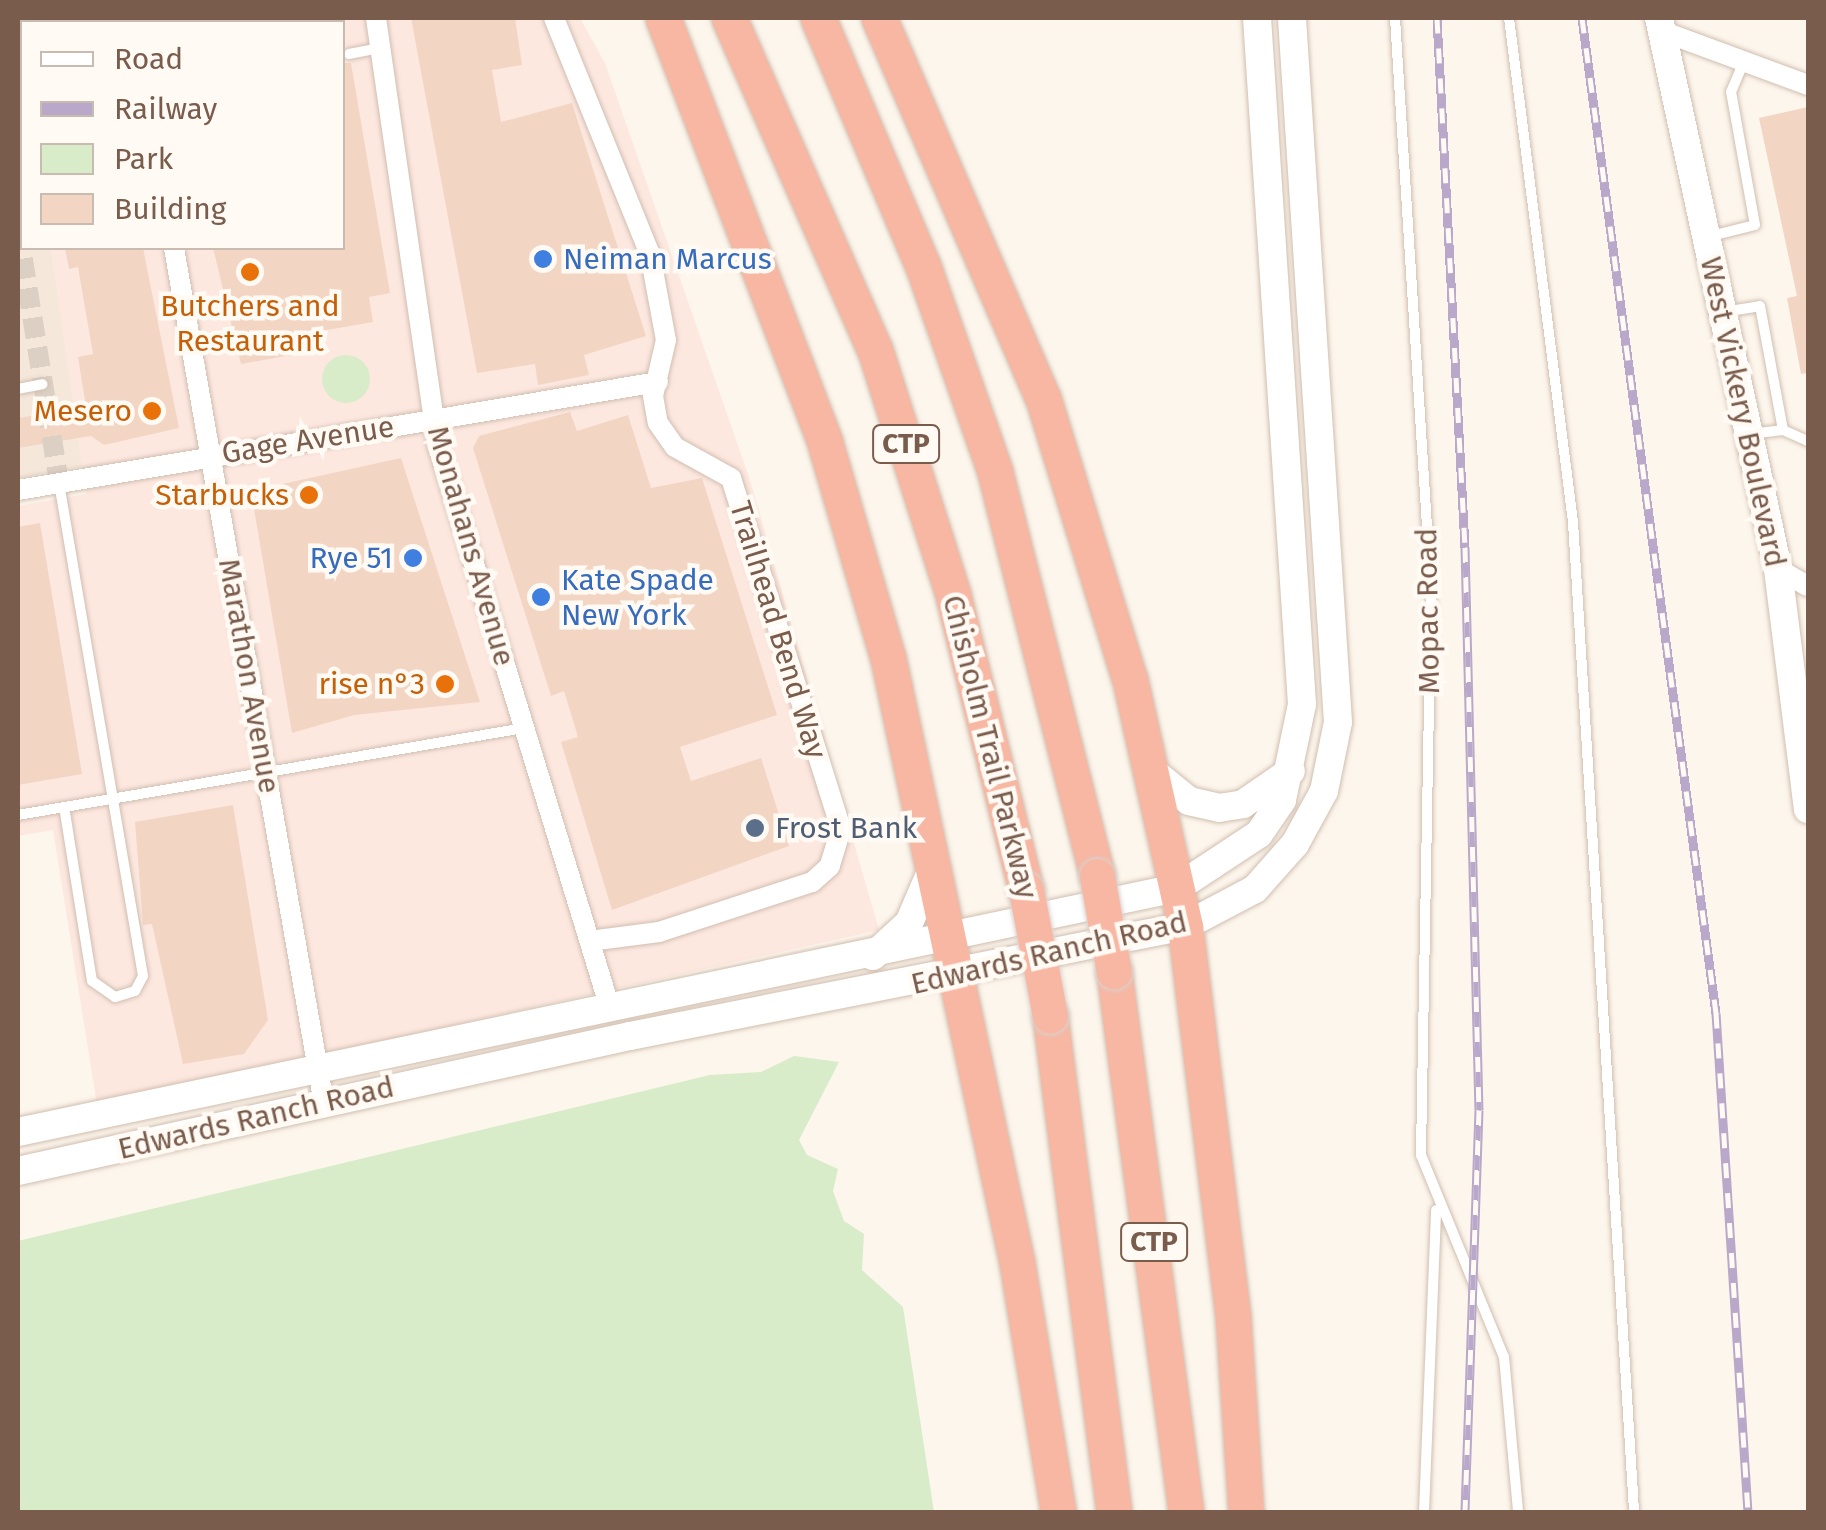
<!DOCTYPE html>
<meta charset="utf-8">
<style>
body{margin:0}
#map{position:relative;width:1826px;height:1530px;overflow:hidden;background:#fdf6ec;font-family:"Fira Sans",sans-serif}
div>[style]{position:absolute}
.residential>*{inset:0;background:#f5e8da}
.commercial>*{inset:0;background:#fde8e0}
.green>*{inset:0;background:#d8ecc9}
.round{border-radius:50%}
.building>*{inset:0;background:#f3d5c3}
.street-tunnel>*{height:20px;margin-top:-10px;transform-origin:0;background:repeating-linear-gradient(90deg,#dcd0c4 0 20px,transparent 0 30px)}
.roads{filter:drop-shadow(0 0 2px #d1beb0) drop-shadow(0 0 2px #d1beb0)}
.lane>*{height:10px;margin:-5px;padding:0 5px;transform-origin:5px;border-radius:5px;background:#fff}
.street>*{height:20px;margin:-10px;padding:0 10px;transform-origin:10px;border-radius:10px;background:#fff}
.secondary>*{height:28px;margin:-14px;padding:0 14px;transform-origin:14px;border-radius:14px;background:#fff}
.highway>*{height:35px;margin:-17.5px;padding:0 17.5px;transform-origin:17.5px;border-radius:17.5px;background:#f7b7a3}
.rail>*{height:9px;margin-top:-4.5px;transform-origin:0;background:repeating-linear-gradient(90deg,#fffaf3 0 15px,#b9a8c9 0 30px);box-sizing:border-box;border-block:2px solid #b9a8c9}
.bridges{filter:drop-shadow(0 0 2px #dad1cd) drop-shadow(0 0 2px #dad1cd)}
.highway-bridge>*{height:35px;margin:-17.5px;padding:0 17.5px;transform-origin:17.5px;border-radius:17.5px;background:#f7b7a3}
.dots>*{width:28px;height:28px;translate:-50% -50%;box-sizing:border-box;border:5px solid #fffaf3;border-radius:50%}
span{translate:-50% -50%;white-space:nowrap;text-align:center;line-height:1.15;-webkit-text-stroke:9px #fffaf3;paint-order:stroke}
.shield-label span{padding:2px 8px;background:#fffaf3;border:2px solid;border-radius:8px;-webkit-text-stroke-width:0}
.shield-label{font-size:28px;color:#7a5c4d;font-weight:700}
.shop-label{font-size:30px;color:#366cbe}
.left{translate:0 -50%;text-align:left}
.right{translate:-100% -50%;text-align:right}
.food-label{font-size:30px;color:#c56008}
.street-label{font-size:30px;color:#7a5c4d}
.service-label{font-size:30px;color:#4e5e75}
.frame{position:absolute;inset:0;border:20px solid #7a5c4d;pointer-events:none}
.legend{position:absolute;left:20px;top:20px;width:325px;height:230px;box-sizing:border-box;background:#fffaf3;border:2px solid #cabbb1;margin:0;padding:12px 18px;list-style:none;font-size:30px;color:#7a5c4d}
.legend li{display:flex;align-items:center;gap:20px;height:50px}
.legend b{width:50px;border:2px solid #cabbb1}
</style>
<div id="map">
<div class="residential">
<div style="clip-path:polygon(18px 39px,22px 248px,51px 248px,86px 466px,18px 478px)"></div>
</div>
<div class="commercial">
<div style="clip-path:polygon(18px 18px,580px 18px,605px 63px,750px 480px,879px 930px,97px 1105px,53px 830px,18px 836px,18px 506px,86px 494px,51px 248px,342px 248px,342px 22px,22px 22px,22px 70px)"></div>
</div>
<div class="green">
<div class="round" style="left:322px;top:355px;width:48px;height:48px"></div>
<div style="clip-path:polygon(794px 1056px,839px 1062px,799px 1140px,807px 1155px,838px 1169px,833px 1191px,844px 1221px,864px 1234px,862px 1270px,903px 1307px,934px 1512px,18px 1512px,18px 1241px,710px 1075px,761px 1072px)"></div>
</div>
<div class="building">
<div style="clip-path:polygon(411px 18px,515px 18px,522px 65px,492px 70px,501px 122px,572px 103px,646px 336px,584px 355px,589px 375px,538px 385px,535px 364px,477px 373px)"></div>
<div style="clip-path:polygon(342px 63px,351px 63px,390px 293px,369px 297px,373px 322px,287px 337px,291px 355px,241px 364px,213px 248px,342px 248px)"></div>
<div style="clip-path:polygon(1808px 107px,1808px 373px,1801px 374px,1787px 298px,1797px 296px,1759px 118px)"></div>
<div style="clip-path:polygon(65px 248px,143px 248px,179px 428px,104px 445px,91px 436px,18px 448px,18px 418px,86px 407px,78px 357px,93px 354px,78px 267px,69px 269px)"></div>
<div style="clip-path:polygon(570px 412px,577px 431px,628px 415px,651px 488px,702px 478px,777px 715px,680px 747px,691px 781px,761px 758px,789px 846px,612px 910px,561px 742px,578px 737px,564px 691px,551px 696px,473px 448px,479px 436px)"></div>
<div style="clip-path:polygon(401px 458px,480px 702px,354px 715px,292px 733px,251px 491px)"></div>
<div style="clip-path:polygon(40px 523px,82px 774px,18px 785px,18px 527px)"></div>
<div style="clip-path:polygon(233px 805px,268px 1020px,244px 1054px,183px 1064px,152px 924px,143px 925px,135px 822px)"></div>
</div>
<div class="street-tunnel">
<div style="left:18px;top:229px;width:256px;rotate:80.8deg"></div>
</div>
<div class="roads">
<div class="lane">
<div style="left:1395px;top:18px;width:574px;rotate:86.4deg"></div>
<div style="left:1431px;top:591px;width:564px;rotate:91.02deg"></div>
<div style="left:1421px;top:1155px;width:218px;rotate:67.7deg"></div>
<div style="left:1504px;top:1357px;width:156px;rotate:84.8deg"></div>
<div style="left:1509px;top:18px;width:508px;rotate:82.76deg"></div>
<div style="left:1573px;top:522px;width:992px;rotate:86.47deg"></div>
<div style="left:349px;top:54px;width:32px;rotate:-11deg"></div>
<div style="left:1707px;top:237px;width:49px;rotate:-14deg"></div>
<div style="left:1755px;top:225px;width:135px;rotate:-100.2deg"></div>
<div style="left:1731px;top:92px;width:33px;rotate:-67deg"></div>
<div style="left:1723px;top:312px;width:37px;rotate:-9deg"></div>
<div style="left:1760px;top:306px;width:126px;rotate:79.5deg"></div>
<div style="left:1783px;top:430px;width:34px;rotate:173deg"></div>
<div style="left:18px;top:389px;width:25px;rotate:-11deg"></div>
<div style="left:1783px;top:430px;width:27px;rotate:24deg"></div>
<div style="left:59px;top:483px;width:500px;rotate:80.33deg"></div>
<div style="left:143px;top:976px;width:17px;rotate:118deg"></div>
<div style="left:135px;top:991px;width:21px;rotate:163deg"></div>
<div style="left:115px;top:997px;width:28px;rotate:-145deg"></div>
<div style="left:92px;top:981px;width:176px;rotate:-99.1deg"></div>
<div style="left:18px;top:815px;width:513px;rotate:-9.76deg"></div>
<div style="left:1424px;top:1512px;width:302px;rotate:-87.7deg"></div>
</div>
<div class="street">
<div style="left:134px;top:18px;width:4px;rotate:76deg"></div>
<div style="left:376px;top:18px;width:432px;rotate:81.8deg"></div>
<div style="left:438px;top:446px;width:585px;rotate:72.99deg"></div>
<div style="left:554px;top:18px;width:255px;rotate:67.9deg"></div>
<div style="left:650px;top:254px;width:87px;rotate:79.5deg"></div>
<div style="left:666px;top:340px;width:57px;rotate:103.1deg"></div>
<div style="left:653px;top:396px;width:27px;rotate:80deg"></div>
<div style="left:658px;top:423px;width:29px;rotate:55deg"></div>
<div style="left:675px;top:447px;width:64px;rotate:29deg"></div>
<div style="left:731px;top:478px;width:368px;rotate:72.6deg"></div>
<div style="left:841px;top:829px;width:39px;rotate:107deg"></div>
<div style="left:830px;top:866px;width:24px;rotate:138deg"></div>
<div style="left:812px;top:882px;width:161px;rotate:161.9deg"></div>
<div style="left:659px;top:932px;width:70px;rotate:172.6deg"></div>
<div style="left:1662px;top:31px;width:156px;rotate:20.3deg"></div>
<div style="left:174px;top:248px;width:869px;rotate:80.06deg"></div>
<div style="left:18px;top:490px;width:649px;rotate:-9.58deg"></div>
<div style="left:1778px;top:569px;width:34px;rotate:30deg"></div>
</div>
<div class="secondary">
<div style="left:1659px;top:18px;width:564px;rotate:77.81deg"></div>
<div style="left:1778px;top:569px;width:242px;rotate:82.9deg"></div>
<div style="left:1152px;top:771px;width:48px;rotate:39deg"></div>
<div style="left:1189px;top:801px;width:31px;rotate:13deg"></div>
<div style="left:1219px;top:808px;width:24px;rotate:-9deg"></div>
<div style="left:1243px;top:804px;width:58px;rotate:-34.5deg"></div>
<div style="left:873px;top:956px;width:49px;rotate:-42.5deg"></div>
<div style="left:909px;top:923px;width:63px;rotate:-66.7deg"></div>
<div style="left:18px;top:1132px;width:1184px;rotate:-11.89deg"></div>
<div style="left:1177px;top:888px;width:98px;rotate:-33.4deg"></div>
<div style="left:1259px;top:834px;width:41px;rotate:-55.9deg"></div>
<div style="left:1282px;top:800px;width:98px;rotate:-78.2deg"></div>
<div style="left:1302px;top:704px;width:687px;rotate:-93.75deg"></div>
<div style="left:18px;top:1171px;width:627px;rotate:-12.44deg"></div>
<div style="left:630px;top:1036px;width:566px;rotate:-11.21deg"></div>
<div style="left:1185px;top:926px;width:79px;rotate:-27.9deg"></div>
<div style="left:1255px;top:889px;width:60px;rotate:-48.4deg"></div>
<div style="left:1295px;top:844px;width:60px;rotate:-61.3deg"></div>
<div style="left:1324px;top:791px;width:70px;rotate:-78.5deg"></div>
<div style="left:1338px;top:722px;width:706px;rotate:-93.74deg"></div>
</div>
<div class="highway">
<div style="left:663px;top:18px;width:455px;rotate:69.1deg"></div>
<div style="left:825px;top:443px;width:224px;rotate:73.7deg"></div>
<div style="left:888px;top:658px;width:619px;rotate:77.96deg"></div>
<div style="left:1017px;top:1263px;width:252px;rotate:80.6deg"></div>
<div style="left:729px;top:18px;width:363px;rotate:66.3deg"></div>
<div style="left:875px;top:350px;width:257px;rotate:72.3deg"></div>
<div style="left:953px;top:595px;width:304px;rotate:76.1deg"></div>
<div style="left:818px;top:18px;width:269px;rotate:67.1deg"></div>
<div style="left:923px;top:266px;width:218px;rotate:70.7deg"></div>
<div style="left:995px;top:472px;width:417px;rotate:75.8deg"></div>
<div style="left:879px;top:18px;width:414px;rotate:66.7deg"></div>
<div style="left:1043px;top:398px;width:295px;rotate:72.9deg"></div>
<div style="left:1130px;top:680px;width:252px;rotate:77.4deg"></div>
<div style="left:1185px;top:926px;width:395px;rotate:83deg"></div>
<div style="left:1233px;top:1318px;width:194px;rotate:86.2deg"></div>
<div style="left:1114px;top:972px;width:545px;rotate:82.41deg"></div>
<div style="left:1050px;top:1016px;width:500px;rotate:82.65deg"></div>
</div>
</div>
<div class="rail">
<div style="left:1437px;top:18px;width:530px;rotate:86.97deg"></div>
<div style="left:1465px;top:547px;width:563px;rotate:88.58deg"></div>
<div style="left:1479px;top:1110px;width:402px;rotate:92deg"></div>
<div style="left:1582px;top:18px;width:1004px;rotate:82.33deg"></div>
<div style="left:1716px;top:1013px;width:500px;rotate:86.33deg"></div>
</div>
<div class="bridges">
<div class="highway-bridge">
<div style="left:1097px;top:876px;width:97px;rotate:80deg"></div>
<div style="left:1026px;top:890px;width:128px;rotate:79.2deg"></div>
</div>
</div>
<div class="dots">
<div style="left:543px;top:259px;background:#3f7fe0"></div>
<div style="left:250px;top:272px;background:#e8710a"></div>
<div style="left:152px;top:411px;background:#e8710a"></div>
<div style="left:309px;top:495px;background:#e8710a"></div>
<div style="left:413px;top:558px;background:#3f7fe0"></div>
<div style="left:541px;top:597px;background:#3f7fe0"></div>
<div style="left:445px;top:684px;background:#e8710a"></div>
<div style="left:755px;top:828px;background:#5c6f8a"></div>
</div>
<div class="shield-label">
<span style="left:906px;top:444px">CTP</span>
<span style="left:1154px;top:1242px">CTP</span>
</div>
<div class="shop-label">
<span class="left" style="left:563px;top:259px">Neiman Marcus</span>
<span class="right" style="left:393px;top:558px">Rye 51</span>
<span class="left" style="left:561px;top:597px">Kate Spade<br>New York</span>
</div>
<div class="food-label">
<span style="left:250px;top:323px">Butchers and<br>Restaurant</span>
<span class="right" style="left:132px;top:411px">Mesero</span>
<span class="right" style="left:289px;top:495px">Starbucks</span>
<span class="right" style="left:425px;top:684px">rise n°3</span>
</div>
<div class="street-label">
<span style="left:1743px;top:412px;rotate:78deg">West Vickery Boulevard</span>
<span style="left:308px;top:440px;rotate:-9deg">Gage Avenue</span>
<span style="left:471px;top:546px;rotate:74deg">Monahans Avenue</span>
<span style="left:1428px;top:611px;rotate:-91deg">Mopac Road</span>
<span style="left:778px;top:630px;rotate:73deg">Trailhead Bend Way</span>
<span style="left:249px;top:676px;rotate:80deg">Marathon Avenue</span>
<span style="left:990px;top:747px;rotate:76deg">Chisholm Trail Parkway</span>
<span style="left:1049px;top:953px;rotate:-13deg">Edwards Ranch Road</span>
<span style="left:256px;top:1118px;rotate:-13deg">Edwards Ranch Road</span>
</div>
<div class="service-label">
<span class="left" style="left:775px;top:828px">Frost Bank</span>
</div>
<div class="frame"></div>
<ul class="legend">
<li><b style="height:12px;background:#fff"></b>Road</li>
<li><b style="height:12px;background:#b9a8c9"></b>Railway</li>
<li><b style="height:28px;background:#d8ecc9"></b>Park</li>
<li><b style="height:28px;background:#f3d5c3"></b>Building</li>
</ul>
</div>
